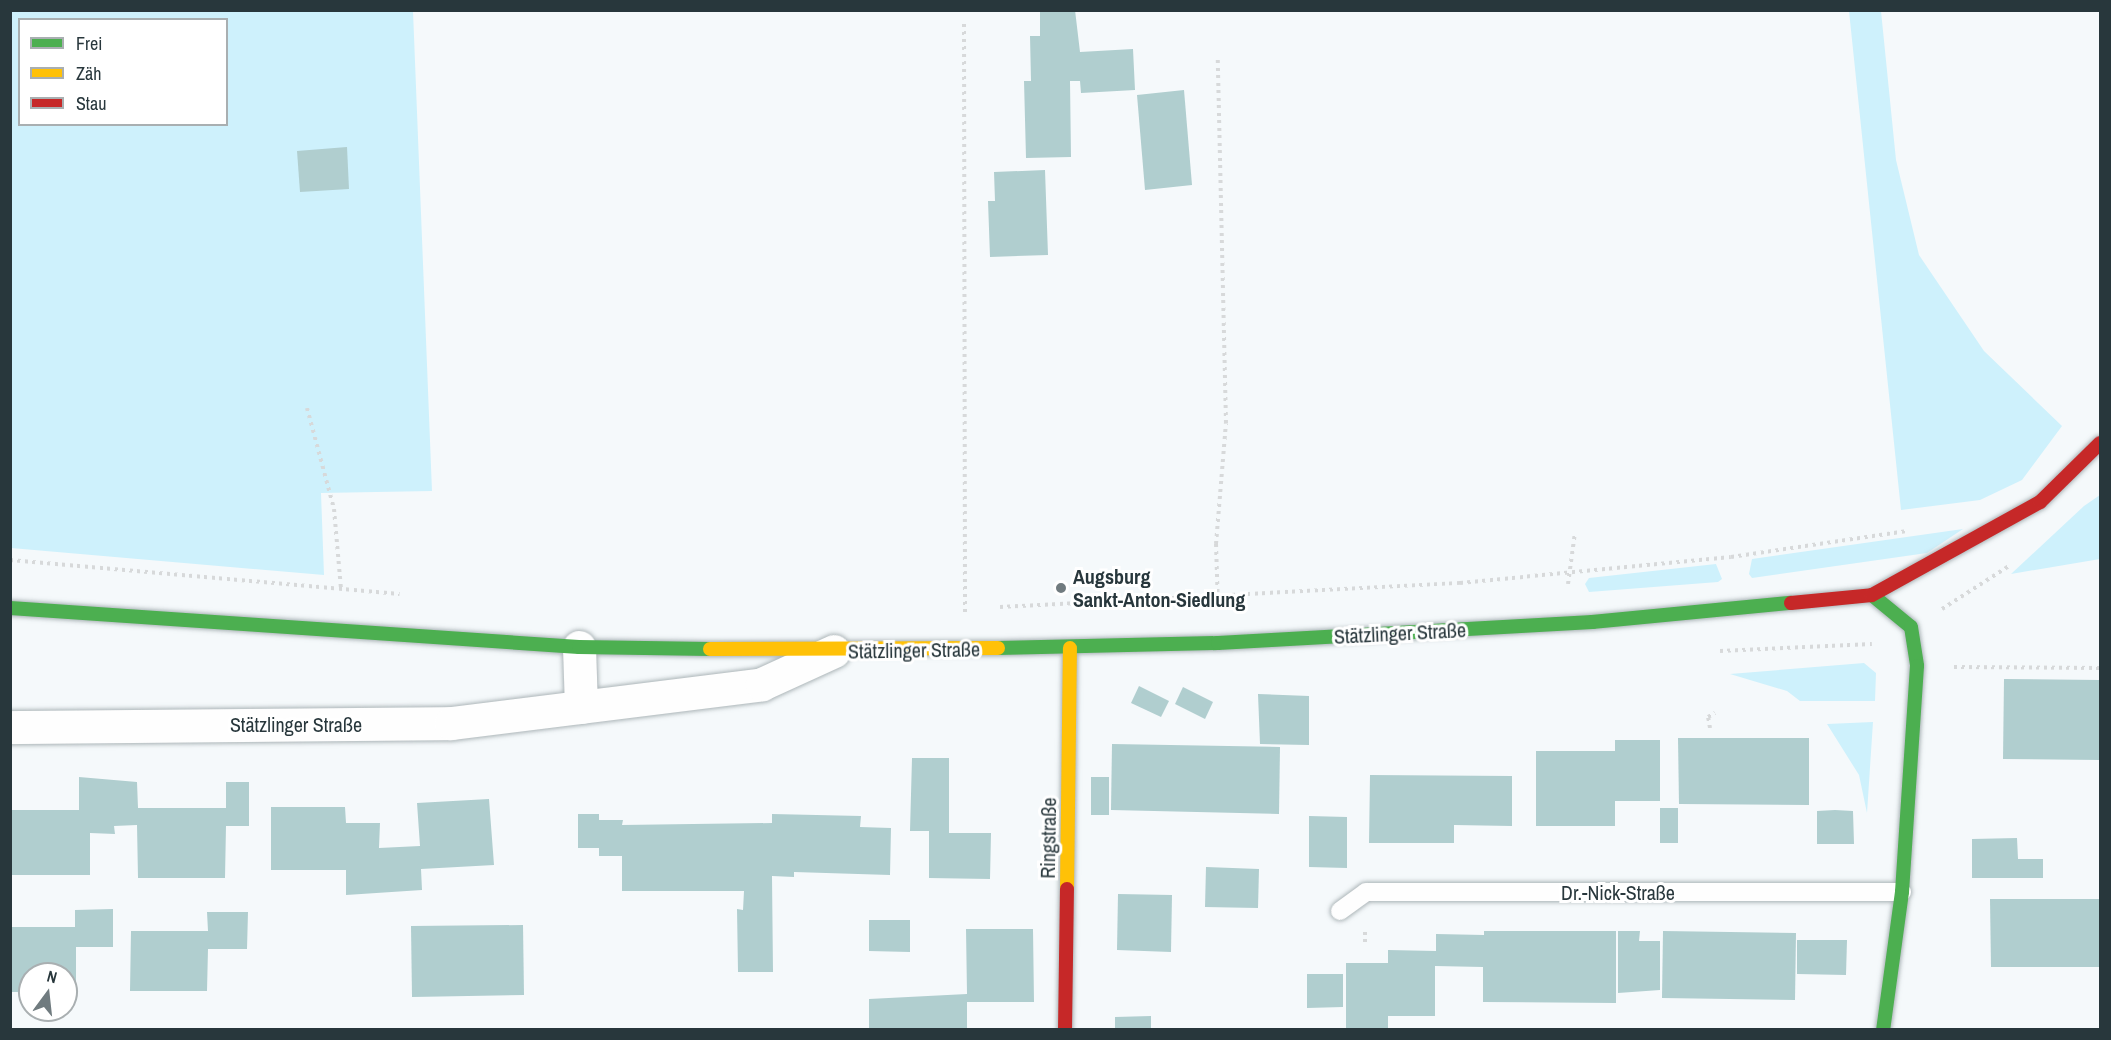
<!DOCTYPE html>
<meta charset="utf-8">
<style>
body{margin:0}
#map{position:relative;width:2111px;height:1040px;overflow:hidden;background:#f5f9fb;font-family:"Archivo Narrow",sans-serif}
div>[style]{position:absolute}
.green>*{inset:0;background:#cef1fc}
.building>*{inset:0;background:#b0cecf}
.path>*{height:4px;margin-top:-2px;transform-origin:0;background:repeating-linear-gradient(90deg,#d7d9da 0 3px,transparent 0 7.5px)}
.roads{filter:drop-shadow(0 0 2px #adb6b9) drop-shadow(0 0 2px #adb6b9)}
.lane>*{height:18px;margin:-9px;padding:0 9px;transform-origin:9px;border-radius:9px;background:#fefefe}
.street>*{height:33px;margin:-16.5px;padding:0 16.5px;transform-origin:16.5px;border-radius:16.5px;background:#fefefe}
.fast>*{height:14px;margin:-7px;padding:0 7px;transform-origin:7px;border-radius:7px;background:#4caf50}
.slow>*{height:14px;margin:-7px;padding:0 7px;transform-origin:7px;border-radius:7px;background:#ffc107}
.jam>*{height:14px;margin:-7px;padding:0 7px;transform-origin:7px;border-radius:7px;background:#c62828}
.dots>*{width:16px;height:16px;translate:-50% -50%;box-sizing:border-box;border:3px solid #fff;border-radius:50%}
span{translate:-50% -50%;white-space:nowrap;text-align:center;line-height:1.15;-webkit-text-stroke:6px #fff;paint-order:stroke}
.poi-label{font-size:20px;color:#28373c;font-weight:700}
.left{translate:0 -50%;text-align:left}
.street-label{font-size:20px;color:#28373c}
.frame{position:absolute;inset:0;border:12px solid #28373c;pointer-events:none}
.legend{position:absolute;left:18px;top:18px;width:210px;height:108px;box-sizing:border-box;background:#fff;border:2px solid #a9afb1;margin:0;padding:8px 10px;list-style:none;font-size:18px;color:#28373c}
.legend li{display:flex;align-items:center;gap:12px;height:30px}
.legend b{width:30px;border:2px solid #a9afb1}
.north{position:absolute;left:18px;top:962px;width:60px;height:60px;box-sizing:border-box;background:#fff;border:2px solid #a9afb1;border-radius:50%;rotate:15deg;font-size:16px;font-weight:700;line-height:24px;text-align:center;color:#28373c}
.north::after{content:'';display:block;margin:auto;width:21px;height:27px;background:#707b7f;clip-path:polygon(50% 0,100% 100%,50% 72%,0 100%)}
</style>
<div id="map">
<div class="green">
<div style="clip-path:polygon(evenodd,10px 11px,413px 11px,432px 491px,321px 493px,324px 575px,11px 548px,10px 11px,20px 20px,226px 20px,226px 124px,20px 124px,20px 20px)"></div>
<div style="clip-path:polygon(1849px 11px,1881px 11px,1896px 160px,1919px 255px,1984px 351px,2062px 426px,2022px 480px,1980px 500px,1901px 510px)"></div>
<div style="clip-path:polygon(2100px 495px,2100px 559px,2011px 574px,2084px 506px)"></div>
<div style="clip-path:polygon(1963px 529px,1927px 553px,1752px 578px,1749px 574px,1752px 559px)"></div>
<div style="clip-path:polygon(1716px 564px,1722px 579px,1718px 582px,1589px 592px,1585px 584px,1589px 578px)"></div>
<div style="clip-path:polygon(1864px 663px,1876px 673px,1875px 701px,1800px 701px,1787px 691px,1730px 674px)"></div>
<div style="clip-path:polygon(1873px 722px,1867px 813px,1859px 775px,1827px 724px)"></div>
</div>
<div class="building">
<div style="clip-path:polygon(1040px 10px,1075px 10px,1080px 52px,1133px 49px,1135px 90px,1081px 93px,1080px 81px,1070px 81px,1071px 157px,1026px 158px,1024px 81px,1031px 81px,1030px 36px,1040px 36px)"></div>
<div style="clip-path:polygon(1184px 90px,1192px 185px,1145px 190px,1137px 95px)"></div>
<div style="clip-path:polygon(347px 147px,349px 189px,300px 192px,297px 151px)"></div>
<div style="clip-path:polygon(1045px 170px,1048px 255px,990px 257px,988px 201px,995px 201px,994px 172px)"></div>
<div style="clip-path:polygon(2004px 679px,2100px 680px,2100px 760px,2003px 759px)"></div>
<div style="clip-path:polygon(1139px 686px,1169px 701px,1161px 717px,1131px 703px)"></div>
<div style="clip-path:polygon(1183px 687px,1213px 702px,1205px 719px,1175px 704px)"></div>
<div style="clip-path:polygon(1258px 694px,1309px 696px,1309px 745px,1260px 744px)"></div>
<div style="clip-path:polygon(1678px 738px,1809px 738px,1809px 805px,1679px 804px)"></div>
<div style="clip-path:polygon(1615px 740px,1660px 740px,1660px 801px,1615px 801px,1615px 826px,1536px 826px,1536px 751px,1615px 751px)"></div>
<div style="clip-path:polygon(1112px 744px,1280px 747px,1279px 814px,1111px 810px)"></div>
<div style="clip-path:polygon(912px 758px,949px 758px,949px 833px,991px 833px,990px 879px,929px 878px,929px 831px,910px 831px)"></div>
<div style="clip-path:polygon(1370px 775px,1512px 776px,1512px 826px,1454px 825px,1454px 843px,1369px 843px)"></div>
<div style="clip-path:polygon(79px 777px,137px 782px,138px 808px,226px 808px,226px 782px,249px 782px,249px 826px,226px 826px,225px 878px,138px 878px,137px 825px,114px 826px,115px 834px,90px 833px,90px 875px,10px 875px,10px 810px,79px 810px)"></div>
<div style="clip-path:polygon(1091px 777px,1109px 777px,1109px 815px,1091px 815px)"></div>
<div style="clip-path:polygon(489px 799px,494px 865px,421px 869px,422px 890px,346px 895px,346px 870px,271px 870px,271px 807px,345px 807px,346px 823px,380px 823px,379px 848px,420px 846px,417px 803px)"></div>
<div style="clip-path:polygon(1660px 808px,1678px 808px,1678px 843px,1660px 843px)"></div>
<div style="clip-path:polygon(1835px 810px,1853px 811px,1854px 844px,1817px 844px,1817px 811px)"></div>
<div style="clip-path:polygon(578px 814px,599px 814px,599px 820px,623px 820px,622px 825px,772px 823px,772px 814px,861px 816px,860px 827px,891px 828px,890px 875px,794px 872px,794px 877px,772px 876px,773px 972px,738px 972px,737px 909px,743px 910px,744px 891px,622px 891px,622px 856px,599px 856px,599px 848px,578px 848px)"></div>
<div style="clip-path:polygon(1309px 816px,1347px 817px,1347px 868px,1309px 867px)"></div>
<div style="clip-path:polygon(2017px 838px,2018px 859px,2043px 859px,2043px 878px,1972px 878px,1972px 839px)"></div>
<div style="clip-path:polygon(1206px 867px,1259px 869px,1258px 908px,1205px 907px)"></div>
<div style="clip-path:polygon(1118px 894px,1172px 895px,1171px 952px,1117px 950px)"></div>
<div style="clip-path:polygon(1990px 899px,2100px 899px,2100px 967px,1991px 967px)"></div>
<div style="clip-path:polygon(113px 909px,113px 947px,76px 947px,76px 992px,66px 992px,66px 974px,30px 974px,30px 992px,10px 992px,10px 927px,75px 927px,75px 910px)"></div>
<div style="clip-path:polygon(207px 912px,248px 912px,247px 949px,208px 949px,207px 991px,130px 991px,131px 931px,208px 931px)"></div>
<div style="clip-path:polygon(869px 920px,910px 920px,910px 952px,869px 951px)"></div>
<div style="clip-path:polygon(523px 925px,524px 995px,412px 997px,411px 926px)"></div>
<div style="clip-path:polygon(966px 929px,1033px 929px,1034px 1002px,967px 1002px,967px 1029px,869px 1029px,869px 999px,967px 994px)"></div>
<div style="clip-path:polygon(1484px 931px,1616px 931px,1616px 1003px,1483px 1002px,1483px 967px,1435px 966px,1435px 1016px,1388px 1016px,1388px 1029px,1346px 1029px,1346px 963px,1388px 963px,1388px 950px,1436px 951px,1436px 934px,1484px 935px)"></div>
<div style="clip-path:polygon(1618px 931px,1640px 931px,1639px 941px,1660px 941px,1660px 990px,1618px 993px)"></div>
<div style="clip-path:polygon(1663px 931px,1796px 933px,1795px 1000px,1662px 998px)"></div>
<div style="clip-path:polygon(1797px 940px,1847px 940px,1846px 975px,1797px 974px)"></div>
<div style="clip-path:polygon(1307px 974px,1343px 974px,1343px 1007px,1307px 1008px)"></div>
<div style="clip-path:polygon(1151px 1016px,1151px 1029px,1115px 1029px,1115px 1017px)"></div>
</div>
<div class="path">
<div style="left:964px;top:24px;width:588px;rotate:89.9deg"></div>
<div style="left:307px;top:408px;width:105px;rotate:75deg"></div>
<div style="left:334px;top:509px;width:80px;rotate:85deg"></div>
<div style="left:10px;top:560px;width:391px;rotate:5deg"></div>
<div style="left:1568px;top:584px;width:52px;rotate:-82.3deg"></div>
<div style="left:1000px;top:607px;width:461px;rotate:-3deg"></div>
<div style="left:1460px;top:583px;width:272px;rotate:-5.5deg"></div>
<div style="left:1731px;top:557px;width:178px;rotate:-8.4deg"></div>
<div style="left:1218px;top:607px;width:63px;rotate:-91.8deg"></div>
<div style="left:1216px;top:544px;width:121px;rotate:-85.3deg"></div>
<div style="left:1226px;top:423px;width:364px;rotate:-91.3deg"></div>
<div style="left:1942px;top:609px;width:80px;rotate:-32.7deg"></div>
<div style="left:1720px;top:651px;width:152px;rotate:-2.6deg"></div>
<div style="left:1954px;top:667px;width:146px;rotate:0.4deg"></div>
<div style="left:1710px;top:728px;width:11px;rotate:-100deg"></div>
<div style="left:1708px;top:717px;width:8px;rotate:-30deg"></div>
<div style="left:1365px;top:942px;width:12px;rotate:-90deg"></div>
</div>
<div class="roads">
<div class="lane">
<div style="left:1340px;top:911px;width:32px;rotate:-36deg"></div>
<div style="left:1366px;top:892px;width:536px"></div>
</div>
<div class="street">
<div style="left:579px;top:647px;width:60px;rotate:88.1deg"></div>
<div style="left:10px;top:727px;width:441px;rotate:-0.5deg"></div>
<div style="left:451px;top:723px;width:313px;rotate:-7.1deg"></div>
<div style="left:762px;top:684px;width:79px;rotate:-24.6deg"></div>
</div>
<div class="fast">
<div style="left:1872px;top:595px;width:50px;rotate:39.4deg"></div>
<div style="left:1911px;top:627px;width:39px;rotate:81deg"></div>
<div style="left:1917px;top:666px;width:226px;rotate:93.8deg"></div>
<div style="left:1902px;top:892px;width:139px;rotate:97.8deg"></div>
<div style="left:10px;top:608px;width:570px;rotate:3.92deg"></div>
<div style="left:579px;top:647px;width:131px;rotate:0.9deg"></div>
<div style="left:998px;top:648px;width:220px;rotate:-1.3deg"></div>
<div style="left:1218px;top:643px;width:375px;rotate:-3.2deg"></div>
<div style="left:1592px;top:622px;width:200px;rotate:-5.5deg"></div>
</div>
<div class="slow">
<div style="left:710px;top:649px;width:288px;rotate:-0.2deg"></div>
<div style="left:1067px;top:889px;width:241px;rotate:-89.3deg"></div>
</div>
<div class="jam">
<div style="left:1791px;top:603px;width:81px;rotate:-5.6deg"></div>
<div style="left:1872px;top:595px;width:192px;rotate:-29deg"></div>
<div style="left:2040px;top:502px;width:84px;rotate:-44.5deg"></div>
<div style="left:1065px;top:1030px;width:141px;rotate:-89.2deg"></div>
</div>
</div>
<div class="dots">
<div style="left:1061px;top:588px;background:#707b7f"></div>
</div>
<div class="poi-label">
<span class="left" style="left:1073px;top:588px">Augsburg<br>Sankt-Anton-Siedlung</span>
</div>
<div class="street-label">
<span style="left:1400px;top:633px;rotate:-3deg">Stätzlinger Straße</span>
<span style="left:914px;top:650px;rotate:-1deg">Stätzlinger Straße</span>
<span style="left:296px;top:724px">Stätzlinger Straße</span>
<span style="left:1048px;top:838px;rotate:-89deg">Ringstraße</span>
<span style="left:1618px;top:892px">Dr.-Nick-Straße</span>
</div>
<div class="frame"></div>
<ul class="legend">
<li><b style="height:8px;background:#4caf50"></b>Frei</li>
<li><b style="height:8px;background:#ffc107"></b>Zäh</li>
<li><b style="height:8px;background:#c62828"></b>Stau</li>
</ul>
<div class="north">N</div>
</div>
